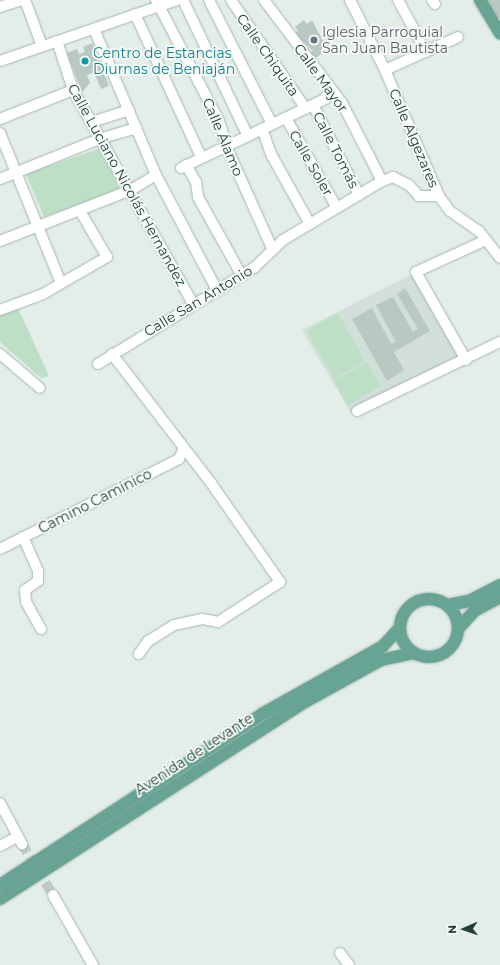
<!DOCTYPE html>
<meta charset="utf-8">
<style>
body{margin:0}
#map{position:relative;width:500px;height:965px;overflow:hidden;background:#e4eee9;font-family:Montserrat,sans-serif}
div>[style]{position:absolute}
.built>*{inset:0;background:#d2ded8}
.green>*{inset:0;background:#bddfc5}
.building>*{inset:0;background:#b9c9c2}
.minor-tunnel>*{height:10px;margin-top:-5px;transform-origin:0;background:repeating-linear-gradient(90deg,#bdcbc5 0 10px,transparent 0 15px)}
.roads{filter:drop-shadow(0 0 1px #a6b6b0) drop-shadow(0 0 1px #a6b6b0)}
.minor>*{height:10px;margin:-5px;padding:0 5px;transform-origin:5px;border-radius:5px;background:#fff}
.major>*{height:12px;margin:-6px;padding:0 6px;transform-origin:6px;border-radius:6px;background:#68a493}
.major>.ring{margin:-6px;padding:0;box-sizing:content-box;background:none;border:12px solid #68a493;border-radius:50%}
.dots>*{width:11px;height:11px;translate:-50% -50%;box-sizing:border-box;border:2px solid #f5faf7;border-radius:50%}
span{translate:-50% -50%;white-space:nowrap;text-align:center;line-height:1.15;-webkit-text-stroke:3.5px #f5faf7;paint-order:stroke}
.worship-label{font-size:14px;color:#5b616d}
.left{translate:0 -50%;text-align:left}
.culture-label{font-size:14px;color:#0d838f}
.street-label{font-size:14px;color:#234037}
.north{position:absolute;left:444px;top:909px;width:40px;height:40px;-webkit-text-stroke:3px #f5faf7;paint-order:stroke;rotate:268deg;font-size:11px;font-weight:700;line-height:16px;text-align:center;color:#234037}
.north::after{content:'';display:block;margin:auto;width:14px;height:18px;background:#234037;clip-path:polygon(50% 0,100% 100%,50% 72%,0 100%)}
</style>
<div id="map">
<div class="built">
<div style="clip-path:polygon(416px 272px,466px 360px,351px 413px,302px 330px)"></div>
</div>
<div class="green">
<div style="clip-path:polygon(101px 148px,121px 191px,44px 217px,26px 174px)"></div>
<div style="clip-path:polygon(18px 308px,49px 376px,41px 378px,0 342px,0 315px)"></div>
<div style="clip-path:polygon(338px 313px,365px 361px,334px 379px,307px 331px)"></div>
<div style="clip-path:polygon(367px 362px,381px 386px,348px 405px,334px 381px)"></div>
</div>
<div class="building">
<div style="clip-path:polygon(486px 0,500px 0,500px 18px,498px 19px)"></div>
<div style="clip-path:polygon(304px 20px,307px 24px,312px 20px,323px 41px,327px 38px,332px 46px,313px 60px,309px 54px,313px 51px,294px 33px,298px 31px,295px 27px)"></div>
<div style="clip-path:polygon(92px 43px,109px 86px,101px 89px,94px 72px,87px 75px,90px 83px,82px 92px,67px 53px,77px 49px,79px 54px,85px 52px,83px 47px)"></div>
<div style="clip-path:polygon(405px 288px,430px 331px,394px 352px,404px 370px,387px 381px,352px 319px,372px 308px,391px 344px,396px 342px,376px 305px,393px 297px,413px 332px,418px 329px,397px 294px)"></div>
</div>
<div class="minor-tunnel">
<div style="left:22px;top:844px;width:60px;rotate:58.7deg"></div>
</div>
<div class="roads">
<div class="minor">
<div style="left:25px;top:0;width:49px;rotate:69.7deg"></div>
<div style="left:156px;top:0;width:136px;rotate:62.5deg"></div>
<div style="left:219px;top:121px;width:28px;rotate:73deg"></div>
<div style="left:227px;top:148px;width:110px;rotate:65.8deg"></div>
<div style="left:183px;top:0;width:151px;rotate:64.5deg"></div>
<div style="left:209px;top:0;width:139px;rotate:63.1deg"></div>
<div style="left:231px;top:0;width:132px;rotate:55.5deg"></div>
<div style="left:264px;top:0;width:129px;rotate:52.9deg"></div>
<div style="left:342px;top:103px;width:88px;rotate:62.9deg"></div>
<div style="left:350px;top:0;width:78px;rotate:63.4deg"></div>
<div style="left:385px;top:70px;width:137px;rotate:66.8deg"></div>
<div style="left:439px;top:196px;width:19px;rotate:54deg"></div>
<div style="left:450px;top:211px;width:35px;rotate:35deg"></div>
<div style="left:479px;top:231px;width:34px;rotate:52deg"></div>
<div style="left:398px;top:0;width:59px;rotate:61.7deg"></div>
<div style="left:432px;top:0;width:5px;rotate:53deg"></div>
<div style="left:0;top:7px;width:23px;rotate:-18deg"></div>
<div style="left:135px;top:14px;width:157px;rotate:65.2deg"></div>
<div style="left:94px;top:29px;width:159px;rotate:67deg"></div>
<div style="left:156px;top:175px;width:130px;rotate:62.1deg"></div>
<div style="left:57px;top:41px;width:52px;rotate:71.9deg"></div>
<div style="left:73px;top:90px;width:245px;rotate:60.7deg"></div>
<div style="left:0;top:61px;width:187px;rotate:-19deg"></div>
<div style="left:385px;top:70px;width:80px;rotate:-24.3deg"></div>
<div style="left:313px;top:105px;width:101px;rotate:62.9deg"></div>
<div style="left:286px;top:118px;width:103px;rotate:60.5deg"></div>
<div style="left:0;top:119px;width:79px;rotate:-21.7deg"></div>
<div style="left:92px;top:122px;width:39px;rotate:-18deg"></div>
<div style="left:262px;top:129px;width:29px;rotate:70deg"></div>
<div style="left:272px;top:156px;width:78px;rotate:60.8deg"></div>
<div style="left:0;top:133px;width:162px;rotate:67.9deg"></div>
<div style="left:186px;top:165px;width:20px;rotate:60deg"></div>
<div style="left:196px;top:182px;width:15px;rotate:82deg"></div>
<div style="left:198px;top:197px;width:90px;rotate:60.9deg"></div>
<div style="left:181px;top:168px;width:160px;rotate:-25.6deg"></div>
<div style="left:325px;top:99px;width:10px;rotate:-61deg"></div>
<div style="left:0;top:179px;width:110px;rotate:-21.9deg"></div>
<div style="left:102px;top:138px;width:36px;rotate:-16deg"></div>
<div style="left:0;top:241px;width:141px;rotate:-21.3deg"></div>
<div style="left:131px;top:190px;width:29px;rotate:-31deg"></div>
<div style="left:0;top:310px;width:46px;rotate:-20.4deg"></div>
<div style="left:43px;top:294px;width:74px;rotate:-30deg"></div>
<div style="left:107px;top:257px;width:53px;rotate:-120.4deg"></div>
<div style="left:0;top:354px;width:52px;rotate:40.4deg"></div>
<div style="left:112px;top:354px;width:163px;rotate:52.5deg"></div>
<div style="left:211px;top:483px;width:121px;rotate:55.1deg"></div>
<div style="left:280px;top:582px;width:74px;rotate:147.2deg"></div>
<div style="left:218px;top:622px;width:16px;rotate:-169deg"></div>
<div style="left:202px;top:619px;width:29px;rotate:168deg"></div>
<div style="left:174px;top:625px;width:31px;rotate:148deg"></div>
<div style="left:148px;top:641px;width:16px;rotate:125deg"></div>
<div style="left:466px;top:360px;width:101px;rotate:-119.6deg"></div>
<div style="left:416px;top:272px;width:77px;rotate:-24.6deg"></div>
<div style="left:98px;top:364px;width:185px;rotate:-31.7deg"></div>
<div style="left:255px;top:267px;width:39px;rotate:-44deg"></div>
<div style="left:283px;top:240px;width:115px;rotate:-30.8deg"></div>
<div style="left:382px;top:181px;width:12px;rotate:-20deg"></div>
<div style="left:393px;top:177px;width:18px;rotate:27deg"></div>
<div style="left:409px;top:185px;width:15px;rotate:48deg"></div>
<div style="left:419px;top:196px;width:20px"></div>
<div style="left:357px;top:411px;width:159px;rotate:-25.8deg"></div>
<div style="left:23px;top:537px;width:37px;rotate:66deg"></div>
<div style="left:38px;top:571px;width:10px;rotate:90deg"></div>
<div style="left:38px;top:581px;width:16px;rotate:145deg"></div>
<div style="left:25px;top:590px;width:12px;rotate:85deg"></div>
<div style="left:26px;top:602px;width:31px;rotate:61deg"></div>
<div style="left:0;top:549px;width:200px;rotate:-26.7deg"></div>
<div style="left:179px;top:459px;width:12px;rotate:-66deg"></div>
<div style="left:0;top:803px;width:47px;rotate:61.8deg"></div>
<div style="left:0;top:846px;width:19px;rotate:-28deg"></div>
<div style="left:53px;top:895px;width:81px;rotate:60.3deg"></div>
<div style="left:340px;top:953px;width:15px;rotate:53deg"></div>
</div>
<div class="major">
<div style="left:480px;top:0;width:39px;rotate:59deg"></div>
<div class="ring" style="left:400px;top:599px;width:46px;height:46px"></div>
<div style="left:448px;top:605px;width:21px;rotate:-11deg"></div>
<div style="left:469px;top:601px;width:35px;rotate:-27deg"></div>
<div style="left:458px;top:629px;width:24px;rotate:-48deg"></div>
<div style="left:474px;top:611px;width:30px;rotate:-28deg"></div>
<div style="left:0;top:885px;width:313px;rotate:-33.1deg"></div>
<div style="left:262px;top:714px;width:139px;rotate:-29.3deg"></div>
<div style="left:383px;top:646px;width:25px;rotate:-47deg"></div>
<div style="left:0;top:899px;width:361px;rotate:-32.9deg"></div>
<div style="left:303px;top:703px;width:89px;rotate:-28.9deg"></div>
<div style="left:381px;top:660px;width:34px;rotate:-12deg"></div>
</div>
</div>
<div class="dots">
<div style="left:314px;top:40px;background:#6b7280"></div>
<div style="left:85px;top:61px;background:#0f9aa8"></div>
</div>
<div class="worship-label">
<span class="left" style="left:322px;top:40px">Iglesia Parroquial<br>San Juan Bautista</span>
</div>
<div class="culture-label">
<span class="left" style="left:93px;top:61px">Centro de Estancias<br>Diurnas de Beniaján</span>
</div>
<div class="street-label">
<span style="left:268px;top:55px;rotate:55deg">Calle Chiquita</span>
<span style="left:321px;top:78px;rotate:54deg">Calle Mayor</span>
<span style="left:223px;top:137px;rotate:67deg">Calle Álamo</span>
<span style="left:414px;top:138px;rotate:67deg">Calle Algezares</span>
<span style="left:336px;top:150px;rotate:63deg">Calle Tomás</span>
<span style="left:311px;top:163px;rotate:60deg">Calle Soler</span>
<span style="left:127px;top:185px;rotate:61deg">Calle Luciano Nicolás Hernandez</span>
<span style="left:198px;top:301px;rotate:-31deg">Calle San Antonio</span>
<span style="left:95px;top:501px;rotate:-27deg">Camino Caminico</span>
<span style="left:194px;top:754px;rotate:-33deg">Avenida de Levante</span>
</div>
<div class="north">N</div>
</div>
